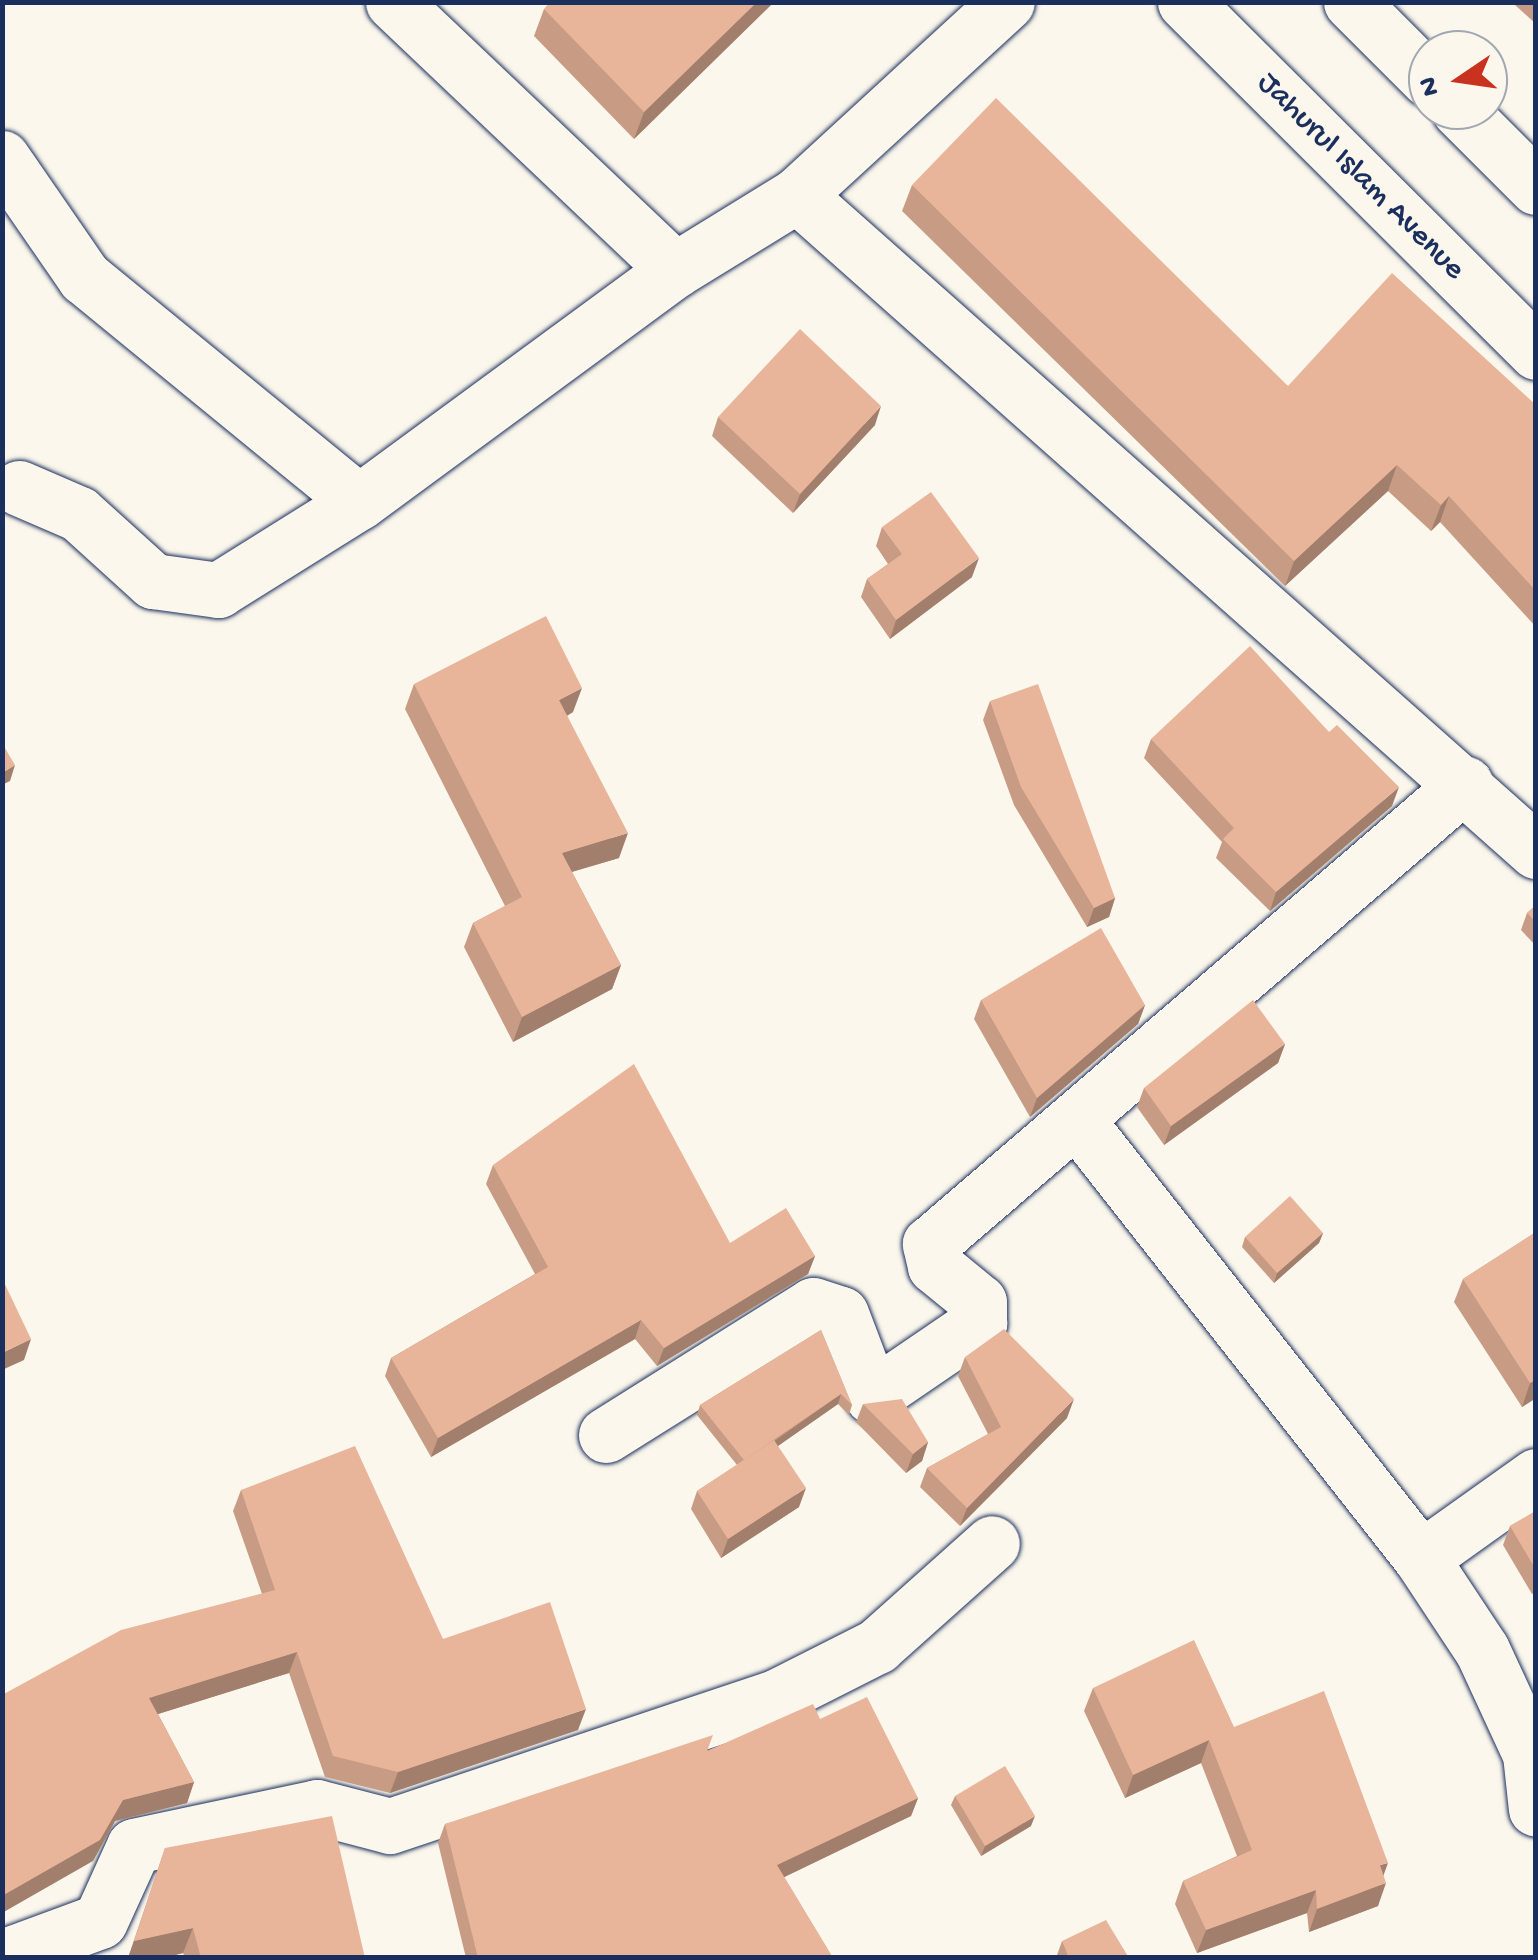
<!DOCTYPE html>
<style>
body{margin:0}
#map{position:relative;width:1538px;height:1960px;overflow:hidden;background:#fbf7ec;font-family:"Gochi Hand",sans-serif}
div>[style]{position:absolute}
.roads{filter:drop-shadow(0 0 2px #1b2f5e) drop-shadow(0 0 2px #1b2f5e)}
.street>*{height:55px;margin:-27.5px;padding:0 27.5px;transform-origin:27.5px;border-radius:27.5px;background:#fbf7ec}
.secondary>*{height:55px;margin:-27.5px;padding:0 27.5px;transform-origin:27.5px;border-radius:27.5px;background:#fbf7ec}
.wall>*{inset:0;background:#c89c84}
.shaded-wall>*{inset:0;background:#a27f6c}
.building>*{inset:0;background:#e8b59a}
span{translate:-50% -50%;white-space:nowrap;text-align:center;line-height:1.15;-webkit-text-stroke:8px #fbf7ec;paint-order:stroke}
.street-label{font-size:32px;color:#1b2f5e}
.frame{position:absolute;inset:0;border:5px solid #1b2f5e;pointer-events:none}
.north{position:absolute;left:1408px;top:30px;width:100px;height:100px;box-sizing:border-box;background:#fbf7ec;border:2px solid #a1a7b3;border-radius:50%;rotate:257deg;font-size:28px;font-weight:700;line-height:40px;text-align:center;color:#1b2f5e}
.north::after{content:'';display:block;margin:auto;width:35px;height:45px;background:#c8321e;clip-path:polygon(50% 0,100% 100%,50% 72%,0 100%)}
</style>
<div id="map">
<div class="roads">
<div class="street">
<div style="left:393px;top:2px;width:389px;rotate:43.5deg"></div>
<div style="left:675px;top:270px;width:143px;rotate:-31.6deg"></div>
<div style="left:797px;top:195px;width:285px;rotate:-42.6deg"></div>
<div style="left:2px;top:158px;width:145px;rotate:55.4deg"></div>
<div style="left:84px;top:277px;width:355px;rotate:39.3deg"></div>
<div style="left:359px;top:502px;width:392px;rotate:-36.3deg"></div>
<div style="left:797px;top:195px;width:988px;rotate:41.6deg"></div>
<div style="left:19px;top:488px;width:65px;rotate:23.4deg"></div>
<div style="left:79px;top:514px;width:100px;rotate:42.2deg"></div>
<div style="left:153px;top:581px;width:66px;rotate:7.9deg"></div>
<div style="left:218px;top:590px;width:166px;rotate:-32deg"></div>
<div style="left:1079px;top:1123px;width:553px;rotate:51.83deg"></div>
<div style="left:1421px;top:1558px;width:110px;rotate:56.5deg"></div>
<div style="left:1482px;top:1650px;width:115px;rotate:65.2deg"></div>
<div style="left:1530px;top:1754px;width:55px;rotate:83.8deg"></div>
<div style="left:606px;top:1435px;width:244px;rotate:-32.1deg"></div>
<div style="left:813px;top:1305px;width:29px;rotate:18deg"></div>
<div style="left:841px;top:1314px;width:88px;rotate:69.3deg"></div>
<div style="left:872px;top:1396px;width:130px;rotate:-34.3deg"></div>
<div style="left:979px;top:1323px;width:21px;rotate:-90deg"></div>
<div style="left:979px;top:1302px;width:57px;rotate:-140.7deg"></div>
<div style="left:935px;top:1266px;width:23px;rotate:-103deg"></div>
<div style="left:930px;top:1244px;width:706px;rotate:-40.69deg"></div>
<div style="left:1421px;top:1558px;width:141px;rotate:-35.5deg"></div>
<div style="left:2px;top:1957px;width:104px;rotate:-20.2deg"></div>
<div style="left:100px;top:1921px;width:82px;rotate:-65.6deg"></div>
<div style="left:134px;top:1846px;width:187px;rotate:-12deg"></div>
<div style="left:317px;top:1807px;width:75px;rotate:14.6deg"></div>
<div style="left:390px;top:1826px;width:409px;rotate:-18.5deg"></div>
<div style="left:778px;top:1696px;width:111px;rotate:-26.8deg"></div>
<div style="left:877px;top:1646px;width:154px;rotate:-41.8deg"></div>
</div>
<div class="secondary">
<div style="left:1185px;top:2px;width:496px;rotate:44.9deg"></div>
<div style="left:1351px;top:2px;width:109px;rotate:45deg"></div>
<div style="left:1459px;top:110px;width:109px;rotate:45deg"></div>
</div>
</div>
<div class="wall">
<div style="clip-path:polygon(774px 2px,634px 139px,534px 36px,544px 9px)"></div>
<div style="clip-path:polygon(1516px 2px,1536px 2px,1536px 24px,1515px 5px)"></div>
<div style="clip-path:polygon(912px 185px,1288px 386px,1536px 405px,1536px 627px,1440px 522px,1431px 531px,1388px 491px,1285px 586px,902px 211px)"></div>
<div style="clip-path:polygon(718px 417px,875px 425px,793px 513px,712px 436px)"></div>
<div style="clip-path:polygon(882px 527px,972px 577px,890px 639px,861px 597px,867px 579px,888px 564px,876px 546px)"></div>
<div style="clip-path:polygon(414px 684px,573px 712px,567px 716px,619px 858px,572px 872px,621px 965px,612px 989px,513px 1042px,464px 947px,473px 923px,505px 906px,405px 709px)"></div>
<div style="clip-path:polygon(990px 701px,1115px 898px,1109px 917px,1087px 927px,1014px 805px,983px 720px)"></div>
<div style="clip-path:polygon(1151px 739px,1392px 806px,1270px 911px,1216px 858px,1222px 842px,1144px 758px)"></div>
<div style="clip-path:polygon(1536px 905px,1536px 946px,1521px 930px,1527px 913px)"></div>
<div style="clip-path:polygon(981px 1000px,1145px 1005px,1138px 1024px,1030px 1117px,974px 1019px)"></div>
<div style="clip-path:polygon(1285px 1044px,1278px 1063px,1164px 1145px,1137px 1107px,1144px 1088px)"></div>
<div style="clip-path:polygon(493px 1165px,730px 1243px,815px 1256px,808px 1274px,657px 1366px,635px 1339px,431px 1457px,385px 1376px,391px 1358px,535px 1274px,486px 1184px)"></div>
<div style="clip-path:polygon(1536px 1232px,1536px 1398px,1522px 1407px,1454px 1302px,1463px 1279px)"></div>
<div style="clip-path:polygon(1323px 1233px,1319px 1243px,1274px 1283px,1242px 1247px,1245px 1237px)"></div>
<div style="clip-path:polygon(821px 1330px,852px 1405px,849px 1415px,838px 1404px,778px 1446px,799px 1507px,721px 1558px,691px 1509px,697px 1491px,737px 1465px,697px 1415px,700px 1405px)"></div>
<div style="clip-path:polygon(965px 1357px,1067px 1418px,960px 1526px,920px 1487px,927px 1468px,988px 1434px,958px 1376px)"></div>
<div style="clip-path:polygon(863px 1404px,928px 1442px,922px 1461px,906px 1473px,856px 1422px)"></div>
<div style="clip-path:polygon(241px 1490px,443px 1639px,578px 1730px,390px 1793px,325px 1777px,289px 1673px,158px 1714px,194px 1782px,187px 1803px,115px 1821px,93px 1861px,2px 1695px,262px 1594px,233px 1511px)"></div>
<div style="clip-path:polygon(1536px 1511px,1536px 1592px,1532px 1594px,1503px 1545px,1510px 1526px)"></div>
<div style="clip-path:polygon(1093px 1688px,1234px 1727px,1383px 1875px,1378px 1906px,1309px 1932px,1307px 1913px,1197px 1953px,1175px 1904px,1183px 1881px,1237px 1856px,1201px 1763px,1125px 1798px,1084px 1711px)"></div>
<div style="clip-path:polygon(820px 1719px,918px 1798px,911px 1816px,784px 1877px,833px 1958px,466px 1958px,438px 1843px,445px 1824px)"></div>
<div style="clip-path:polygon(955px 1796px,1031px 1826px,981px 1856px,951px 1805px)"></div>
<div style="clip-path:polygon(165px 1848px,365px 1958px,185px 1958px,183px 1953px,164px 1958px,128px 1958px)"></div>
<div style="clip-path:polygon(1062px 1941px,1129px 1958px,1056px 1958px)"></div>
</div>
<div class="shaded-wall">
<div style="clip-path:polygon(757px 2px,774px 2px,634px 139px,644px 112px)"></div>
<div style="clip-path:polygon(881px 406px,875px 425px,793px 513px,800px 494px)"></div>
<div style="clip-path:polygon(1397px 465px,1388px 491px,1285px 586px,1294px 561px)"></div>
<div style="clip-path:polygon(1449px 496px,1440px 522px,1431px 531px,1441px 505px)"></div>
<div style="clip-path:polygon(979px 558px,972px 577px,890px 639px,896px 620px)"></div>
<div style="clip-path:polygon(582px 688px,573px 712px,550px 725px,559px 700px)"></div>
<div style="clip-path:polygon(15px 765px,10px 781px,2px 785px,2px 773px)"></div>
<div style="clip-path:polygon(1399px 787px,1392px 806px,1270px 911px,1276px 892px)"></div>
<div style="clip-path:polygon(628px 833px,619px 858px,554px 877px,562px 853px)"></div>
<div style="clip-path:polygon(1115px 898px,1109px 917px,1087px 927px,1094px 908px)"></div>
<div style="clip-path:polygon(621px 965px,612px 989px,513px 1042px,522px 1017px)"></div>
<div style="clip-path:polygon(1145px 1005px,1138px 1024px,1030px 1117px,1037px 1098px)"></div>
<div style="clip-path:polygon(1285px 1044px,1278px 1063px,1164px 1145px,1171px 1126px)"></div>
<div style="clip-path:polygon(1323px 1233px,1319px 1243px,1274px 1283px,1277px 1273px)"></div>
<div style="clip-path:polygon(815px 1256px,808px 1274px,657px 1366px,664px 1348px)"></div>
<div style="clip-path:polygon(641px 1320px,635px 1339px,431px 1457px,438px 1438px)"></div>
<div style="clip-path:polygon(31px 1339px,24px 1360px,2px 1370px,2px 1353px)"></div>
<div style="clip-path:polygon(1536px 1380px,1536px 1398px,1522px 1407px,1530px 1383px)"></div>
<div style="clip-path:polygon(841px 1394px,838px 1404px,742px 1471px,746px 1461px)"></div>
<div style="clip-path:polygon(1074px 1399px,1067px 1418px,960px 1526px,967px 1508px)"></div>
<div style="clip-path:polygon(928px 1442px,922px 1461px,906px 1473px,913px 1454px)"></div>
<div style="clip-path:polygon(806px 1488px,799px 1507px,721px 1558px,728px 1539px)"></div>
<div style="clip-path:polygon(297px 1652px,289px 1673px,142px 1719px,149px 1698px)"></div>
<div style="clip-path:polygon(586px 1709px,578px 1730px,390px 1793px,398px 1772px)"></div>
<div style="clip-path:polygon(1209px 1740px,1201px 1763px,1125px 1798px,1133px 1775px)"></div>
<div style="clip-path:polygon(194px 1782px,187px 1803px,115px 1821px,93px 1861px,2px 1913px,2px 1896px,123px 1800px)"></div>
<div style="clip-path:polygon(918px 1798px,911px 1816px,770px 1884px,777px 1865px)"></div>
<div style="clip-path:polygon(1035px 1816px,1031px 1826px,981px 1856px,985px 1846px)"></div>
<div style="clip-path:polygon(1388px 1863px,1380px 1885px,1386px 1883px,1378px 1906px,1309px 1932px,1317px 1909px,1380px 1865px)"></div>
<div style="clip-path:polygon(1316px 1890px,1307px 1913px,1197px 1953px,1206px 1930px)"></div>
<div style="clip-path:polygon(193px 1928px,183px 1953px,164px 1958px,128px 1958px,134px 1941px)"></div>
</div>
<div class="building">
<div style="clip-path:polygon(550px 2px,757px 2px,644px 112px,544px 9px)"></div>
<div style="clip-path:polygon(996px 98px,1288px 386px,1392px 273px,1536px 405px,1536px 591px,1449px 496px,1441px 505px,1397px 465px,1294px 561px,912px 185px)"></div>
<div style="clip-path:polygon(800px 329px,881px 406px,800px 494px,718px 417px)"></div>
<div style="clip-path:polygon(931px 492px,979px 558px,896px 620px,867px 579px,902px 554px,882px 527px)"></div>
<div style="clip-path:polygon(546px 616px,582px 688px,559px 700px,628px 833px,562px 853px,621px 965px,522px 1017px,473px 923px,522px 897px,414px 684px)"></div>
<div style="clip-path:polygon(1250px 646px,1329px 732px,1337px 725px,1399px 787px,1276px 892px,1223px 839px,1234px 828px,1151px 739px)"></div>
<div style="clip-path:polygon(1038px 684px,1115px 898px,1094px 908px,1021px 787px,990px 701px)"></div>
<div style="clip-path:polygon(2px 743px,15px 765px,2px 773px)"></div>
<div style="clip-path:polygon(1536px 905px,1536px 922px,1527px 913px)"></div>
<div style="clip-path:polygon(1101px 928px,1145px 1005px,1037px 1098px,981px 1000px)"></div>
<div style="clip-path:polygon(1253px 1000px,1285px 1044px,1171px 1126px,1144px 1088px)"></div>
<div style="clip-path:polygon(634px 1064px,730px 1243px,786px 1208px,815px 1256px,664px 1348px,641px 1320px,438px 1438px,391px 1358px,548px 1267px,493px 1165px)"></div>
<div style="clip-path:polygon(1290px 1196px,1323px 1233px,1277px 1273px,1245px 1237px)"></div>
<div style="clip-path:polygon(1536px 1232px,1536px 1380px,1530px 1383px,1463px 1279px)"></div>
<div style="clip-path:polygon(2px 1278px,31px 1339px,2px 1353px)"></div>
<div style="clip-path:polygon(1004px 1329px,1074px 1399px,967px 1508px,927px 1468px,1001px 1427px,965px 1357px)"></div>
<div style="clip-path:polygon(821px 1330px,852px 1405px,841px 1394px,744px 1460px,700px 1405px)"></div>
<div style="clip-path:polygon(902px 1399px,928px 1442px,913px 1454px,863px 1404px)"></div>
<div style="clip-path:polygon(774px 1440px,806px 1488px,728px 1539px,697px 1491px)"></div>
<div style="clip-path:polygon(355px 1446px,443px 1639px,550px 1602px,586px 1709px,398px 1772px,333px 1756px,297px 1652px,149px 1698px,194px 1782px,123px 1800px,100px 1840px,2px 1896px,2px 1695px,121px 1630px,275px 1590px,241px 1490px)"></div>
<div style="clip-path:polygon(1536px 1511px,1536px 1570px,1510px 1526px)"></div>
<div style="clip-path:polygon(1194px 1640px,1234px 1727px,1324px 1691px,1388px 1863px,1380px 1865px,1386px 1883px,1317px 1909px,1316px 1890px,1206px 1930px,1183px 1881px,1252px 1850px,1209px 1740px,1133px 1775px,1093px 1688px)"></div>
<div style="clip-path:polygon(867px 1697px,918px 1798px,777px 1865px,833px 1958px,478px 1958px,445px 1824px,713px 1735px,707px 1751px,813px 1704px,820px 1719px)"></div>
<div style="clip-path:polygon(1005px 1766px,1035px 1816px,985px 1846px,955px 1796px)"></div>
<div style="clip-path:polygon(332px 1816px,365px 1958px,201px 1958px,193px 1928px,134px 1941px,165px 1848px)"></div>
<div style="clip-path:polygon(1106px 1920px,1129px 1958px,1069px 1958px,1062px 1941px)"></div>
</div>
<div class="street-label">
<span style="left:1360px;top:177px;rotate:45deg">Jahurul Islam Avenue</span>
</div>
<div class="frame"></div>
<div class="north">N</div>
</div>
